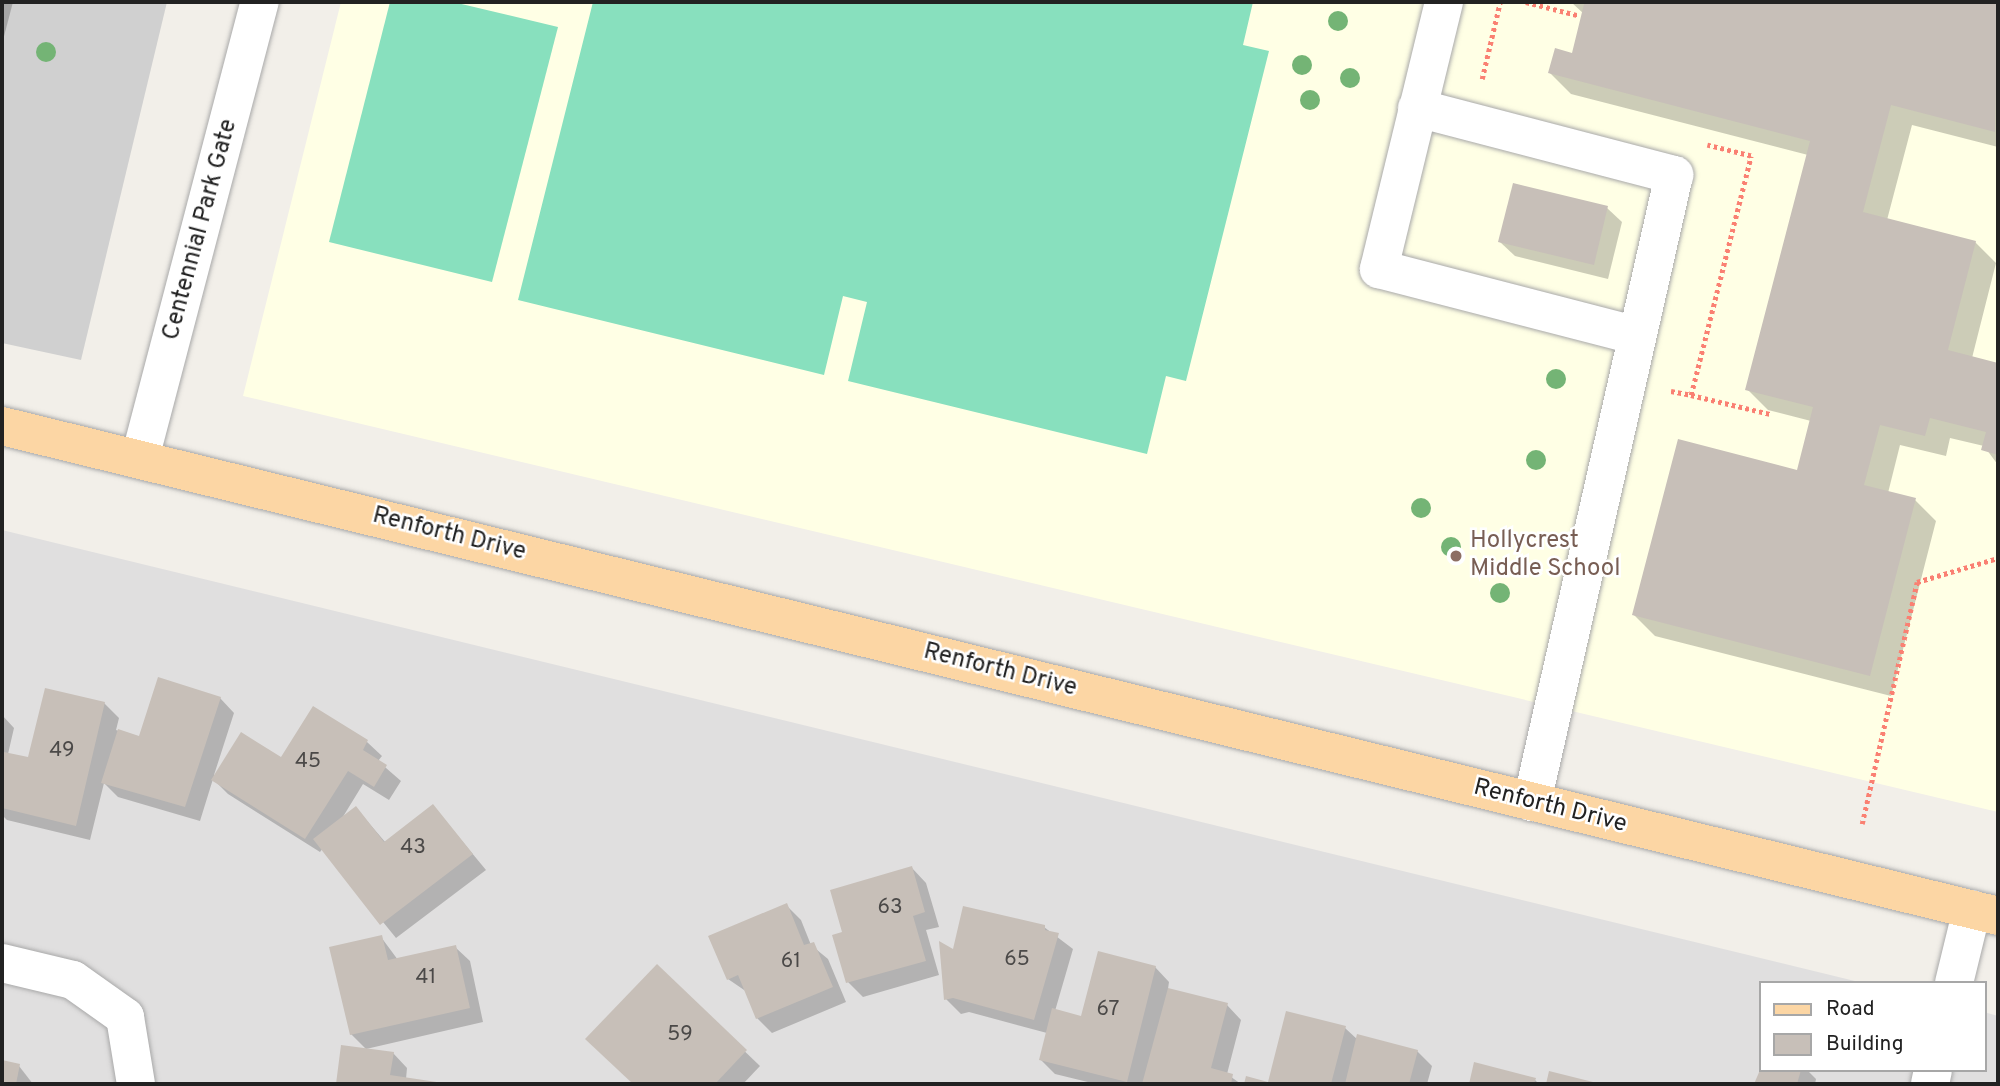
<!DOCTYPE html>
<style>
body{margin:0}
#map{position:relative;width:2000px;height:1086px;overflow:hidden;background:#f2efe9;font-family:Overpass,sans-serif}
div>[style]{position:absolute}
.residential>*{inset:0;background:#e0dfdf}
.education>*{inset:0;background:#ffffe5}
.religious>*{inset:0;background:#d0d0d0}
.pitch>*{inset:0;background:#88e0be}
.shadow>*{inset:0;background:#0003}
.building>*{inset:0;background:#c7bfb8}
.path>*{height:4.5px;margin-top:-2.25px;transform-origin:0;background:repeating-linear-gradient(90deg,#fa8072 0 3.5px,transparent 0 7px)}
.roads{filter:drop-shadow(0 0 2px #a9a9a9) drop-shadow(0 0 2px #a9a9a9)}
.minor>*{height:38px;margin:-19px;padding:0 19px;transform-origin:19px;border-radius:19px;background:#fff}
.major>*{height:38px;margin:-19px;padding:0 19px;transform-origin:19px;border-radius:19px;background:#fcd6a4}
.trees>*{width:20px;height:20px;margin:-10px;border-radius:50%;background:#74b475}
.dots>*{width:19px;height:19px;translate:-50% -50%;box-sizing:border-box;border:4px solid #fff;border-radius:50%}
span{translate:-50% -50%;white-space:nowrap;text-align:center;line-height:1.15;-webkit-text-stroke:5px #fff;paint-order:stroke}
.number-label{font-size:21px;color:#4b4948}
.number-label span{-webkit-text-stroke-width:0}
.street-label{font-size:24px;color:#222}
.education-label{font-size:24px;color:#785e54}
.left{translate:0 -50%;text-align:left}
.frame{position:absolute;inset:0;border:4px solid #222;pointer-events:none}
.legend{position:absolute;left:1759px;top:981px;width:228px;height:91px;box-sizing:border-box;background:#fff;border:2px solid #a7a7a7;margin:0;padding:9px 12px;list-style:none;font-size:21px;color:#222}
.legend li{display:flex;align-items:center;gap:14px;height:35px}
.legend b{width:35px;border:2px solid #a7a7a7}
</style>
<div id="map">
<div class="residential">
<div style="clip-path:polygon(2px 530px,1863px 983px,1760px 983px,1760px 1070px,1984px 1070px,1984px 1012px,1998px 1016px,1998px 1084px,2px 1084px)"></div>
</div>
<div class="education">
<div style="clip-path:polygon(341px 2px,1998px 2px,1998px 812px,243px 396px)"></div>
</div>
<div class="religious">
<div style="clip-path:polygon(2px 2px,167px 2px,81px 360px,2px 343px)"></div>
</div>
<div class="pitch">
<div style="clip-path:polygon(390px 2px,453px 2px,558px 27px,492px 282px,329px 242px)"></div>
<div style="clip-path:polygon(593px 2px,1253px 2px,1243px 45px,1269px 51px,1186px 381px,1166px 376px,1147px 454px,848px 381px,867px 302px,843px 296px,824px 375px,518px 300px)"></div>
</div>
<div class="shadow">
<div style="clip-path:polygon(2px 2px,13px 2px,2px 44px)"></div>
<div style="clip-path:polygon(1571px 2px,1998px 2px,1998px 147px,1912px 125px,1887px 220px,1975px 242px,1996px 263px,1972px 358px,1998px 365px,1998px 465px,1984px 446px,1950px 438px,1946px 456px,1900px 445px,1888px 493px,1915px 500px,1936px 521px,1891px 696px,1655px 636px,1634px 615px,1798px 472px,1811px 421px,1768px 410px,1747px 389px,1808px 155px,1571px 94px,1550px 73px,1573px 55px,1584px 14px)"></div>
<div style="clip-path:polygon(1607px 208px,1622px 222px,1608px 279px,1515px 256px,1500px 242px)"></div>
<div style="clip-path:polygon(220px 698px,234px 713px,214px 775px,282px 759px,314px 708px,367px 742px,382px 756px,378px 761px,401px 781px,389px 800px,363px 784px,341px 820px,356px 808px,386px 843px,433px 806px,486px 870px,396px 938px,323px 848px,320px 852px,228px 794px,213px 779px,200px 821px,118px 797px,104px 783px,90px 840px,7px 820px,2px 815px,2px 715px,14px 728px,8px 754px,30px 759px,104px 703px,119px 718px,116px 730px,140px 738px)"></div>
<div style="clip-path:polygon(912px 868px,926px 883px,939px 927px,926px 930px,939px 975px,863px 997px,848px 982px)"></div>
<div style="clip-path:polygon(786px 905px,801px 920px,811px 945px,828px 959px,846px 1002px,772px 1033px,757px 1018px,747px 992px,728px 979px)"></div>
<div style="clip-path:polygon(1044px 927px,1073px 949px,1055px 1011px,1083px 1018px,1155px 967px,1169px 982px,1168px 989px,1227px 1005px,1241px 1020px,1227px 1074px,1241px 1084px,1096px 1084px,1055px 1074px,1041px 1060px,1047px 1033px,969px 1012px,961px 1014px,946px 999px,954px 951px)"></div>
<div style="clip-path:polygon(381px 937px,398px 960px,455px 947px,470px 961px,483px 1022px,366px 1049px,351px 1034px)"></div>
<div style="clip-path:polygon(657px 967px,760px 1066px,743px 1084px,635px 1084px,588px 1039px)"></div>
<div style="clip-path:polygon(1287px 1013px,1345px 1028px,1358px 1040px,1417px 1051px,1432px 1066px,1427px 1084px,1246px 1084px,1247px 1079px,1269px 1084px)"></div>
<div style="clip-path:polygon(343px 1047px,393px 1053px,407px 1068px,406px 1079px,449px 1084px,337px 1084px)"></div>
<div style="clip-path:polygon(2px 1062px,19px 1066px,33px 1084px,2px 1084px)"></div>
<div style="clip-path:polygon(1476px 1065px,1535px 1080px,1539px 1084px,1470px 1084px)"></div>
<div style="clip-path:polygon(1762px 1070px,1807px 1070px,1816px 1079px,1815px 1084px,1758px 1084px)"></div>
</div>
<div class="building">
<div style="clip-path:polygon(1577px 2px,1998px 2px,1995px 132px,1891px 105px,1863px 212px,1976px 241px,1948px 350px,1998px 363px,1998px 455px,1981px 450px,1986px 432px,1930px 418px,1925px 436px,1880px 425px,1864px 485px,1916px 498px,1870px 676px,1632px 615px,1678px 439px,1797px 470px,1813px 407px,1745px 390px,1810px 141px,1548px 73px,1555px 48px,1572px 53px,1584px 4px)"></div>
<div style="clip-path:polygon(1513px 183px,1608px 206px,1594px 265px,1498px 242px)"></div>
<div style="clip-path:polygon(158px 677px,221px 697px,185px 807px,101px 783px,118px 729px,139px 736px)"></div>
<div style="clip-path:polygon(45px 688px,105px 702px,76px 826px,2px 808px,4px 752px,28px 757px)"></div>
<div style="clip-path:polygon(313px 706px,368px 740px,363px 750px,387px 765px,374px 787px,348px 771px,305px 839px,211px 780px,241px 732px,281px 757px)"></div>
<div style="clip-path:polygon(433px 804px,473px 854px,380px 925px,313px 839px,356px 806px,384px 842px)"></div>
<div style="clip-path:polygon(912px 866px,925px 912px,913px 916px,926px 961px,846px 983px,832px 935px,842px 932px,830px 890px)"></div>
<div style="clip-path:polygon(787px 903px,804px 945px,814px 942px,833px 987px,756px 1019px,738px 975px,727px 980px,708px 936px)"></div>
<div style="clip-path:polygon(963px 906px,1045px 925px,1045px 930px,1059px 933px,1034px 1020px,953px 998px,944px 1000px,939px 941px,953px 949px)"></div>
<div style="clip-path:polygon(382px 935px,388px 960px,456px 945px,470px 1008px,350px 1035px,329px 947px)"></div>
<div style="clip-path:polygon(1098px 951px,1156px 966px,1127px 1082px,1039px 1060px,1052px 1008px,1081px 1016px)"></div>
<div style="clip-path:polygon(657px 964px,747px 1050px,715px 1084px,633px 1084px,585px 1039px)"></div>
<div style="clip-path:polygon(1168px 988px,1228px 1003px,1211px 1068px,1233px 1074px,1231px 1084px,1142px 1084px)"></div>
<div style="clip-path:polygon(1286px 1011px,1346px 1026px,1331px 1084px,1244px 1084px,1246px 1076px,1268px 1082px)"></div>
<div style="clip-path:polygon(1357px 1034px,1418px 1050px,1409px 1084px,1345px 1084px)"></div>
<div style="clip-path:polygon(341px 1045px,394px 1052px,390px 1075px,450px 1084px,336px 1084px)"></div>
<div style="clip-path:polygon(2px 1060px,20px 1064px,16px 1084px,2px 1084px)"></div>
<div style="clip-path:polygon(1474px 1062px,1536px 1078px,1534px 1084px,1469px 1084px)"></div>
<div style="clip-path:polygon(1760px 1070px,1801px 1070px,1797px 1084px,1754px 1084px)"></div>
<div style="clip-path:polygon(1549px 1071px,1597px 1083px,1597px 1084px,1546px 1084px)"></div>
</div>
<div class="path">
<div style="left:1526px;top:2px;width:53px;rotate:14.3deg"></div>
<div style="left:1482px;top:79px;width:79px;rotate:-76.8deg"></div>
<div style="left:1671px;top:391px;width:20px;rotate:11deg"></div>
<div style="left:1691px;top:395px;width:246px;rotate:-75.9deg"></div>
<div style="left:1751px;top:156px;width:45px;rotate:-166deg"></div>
<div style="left:1691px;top:395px;width:81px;rotate:13.5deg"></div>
<div style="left:1862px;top:824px;width:248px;rotate:-77.2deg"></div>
<div style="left:1917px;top:582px;width:84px;rotate:-16.5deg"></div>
</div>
<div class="roads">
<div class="minor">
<div style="left:1444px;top:2px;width:275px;rotate:103.7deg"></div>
<div style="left:1379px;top:269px;width:263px;rotate:14.5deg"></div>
<div style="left:1417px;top:108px;width:266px;rotate:14.6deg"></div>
<div style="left:1674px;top:175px;width:643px;rotate:102.76deg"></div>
<div style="left:140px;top:458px;width:472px;rotate:-75.3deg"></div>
<div style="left:2px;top:963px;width:73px;rotate:13.5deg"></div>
<div style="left:73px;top:980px;width:64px;rotate:35.4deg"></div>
<div style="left:125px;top:1017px;width:68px;rotate:80.7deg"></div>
<div style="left:1954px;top:983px;width:76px;rotate:-76.3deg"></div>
<div style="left:1930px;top:1084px;width:14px;rotate:-78deg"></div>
</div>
<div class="major">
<div style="left:2px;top:426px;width:2055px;rotate:13.79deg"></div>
</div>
</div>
<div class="trees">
<div style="left:1338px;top:21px"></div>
<div style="left:46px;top:52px"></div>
<div style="left:1302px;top:65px"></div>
<div style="left:1350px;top:78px"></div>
<div style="left:1310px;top:100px"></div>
<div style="left:1556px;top:379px"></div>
<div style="left:1536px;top:460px"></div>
<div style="left:1421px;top:508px"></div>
<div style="left:1451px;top:547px"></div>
<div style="left:1500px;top:593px"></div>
</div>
<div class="dots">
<div style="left:1456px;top:556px;background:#8d6e63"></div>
</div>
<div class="number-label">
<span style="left:62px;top:751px">49</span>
<span style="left:308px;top:762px">45</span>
<span style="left:413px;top:848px">43</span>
<span style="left:890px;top:908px">63</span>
<span style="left:1017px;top:960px">65</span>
<span style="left:791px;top:962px">61</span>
<span style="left:426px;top:978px">41</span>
<span style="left:1108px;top:1010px">67</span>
<span style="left:680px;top:1035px">59</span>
</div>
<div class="street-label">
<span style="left:201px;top:230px;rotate:-75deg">Centennial Park Gate</span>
<span style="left:449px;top:535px;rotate:14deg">Renforth Drive</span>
<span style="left:1000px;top:671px;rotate:14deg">Renforth Drive</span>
<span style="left:1550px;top:807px;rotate:14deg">Renforth Drive</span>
</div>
<div class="education-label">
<span class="left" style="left:1470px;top:556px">Hollycrest<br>Middle School</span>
</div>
<div class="frame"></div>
<ul class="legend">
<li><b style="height:9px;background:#fcd6a4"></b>Road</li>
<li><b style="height:19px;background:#c7bfb8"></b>Building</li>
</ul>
</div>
